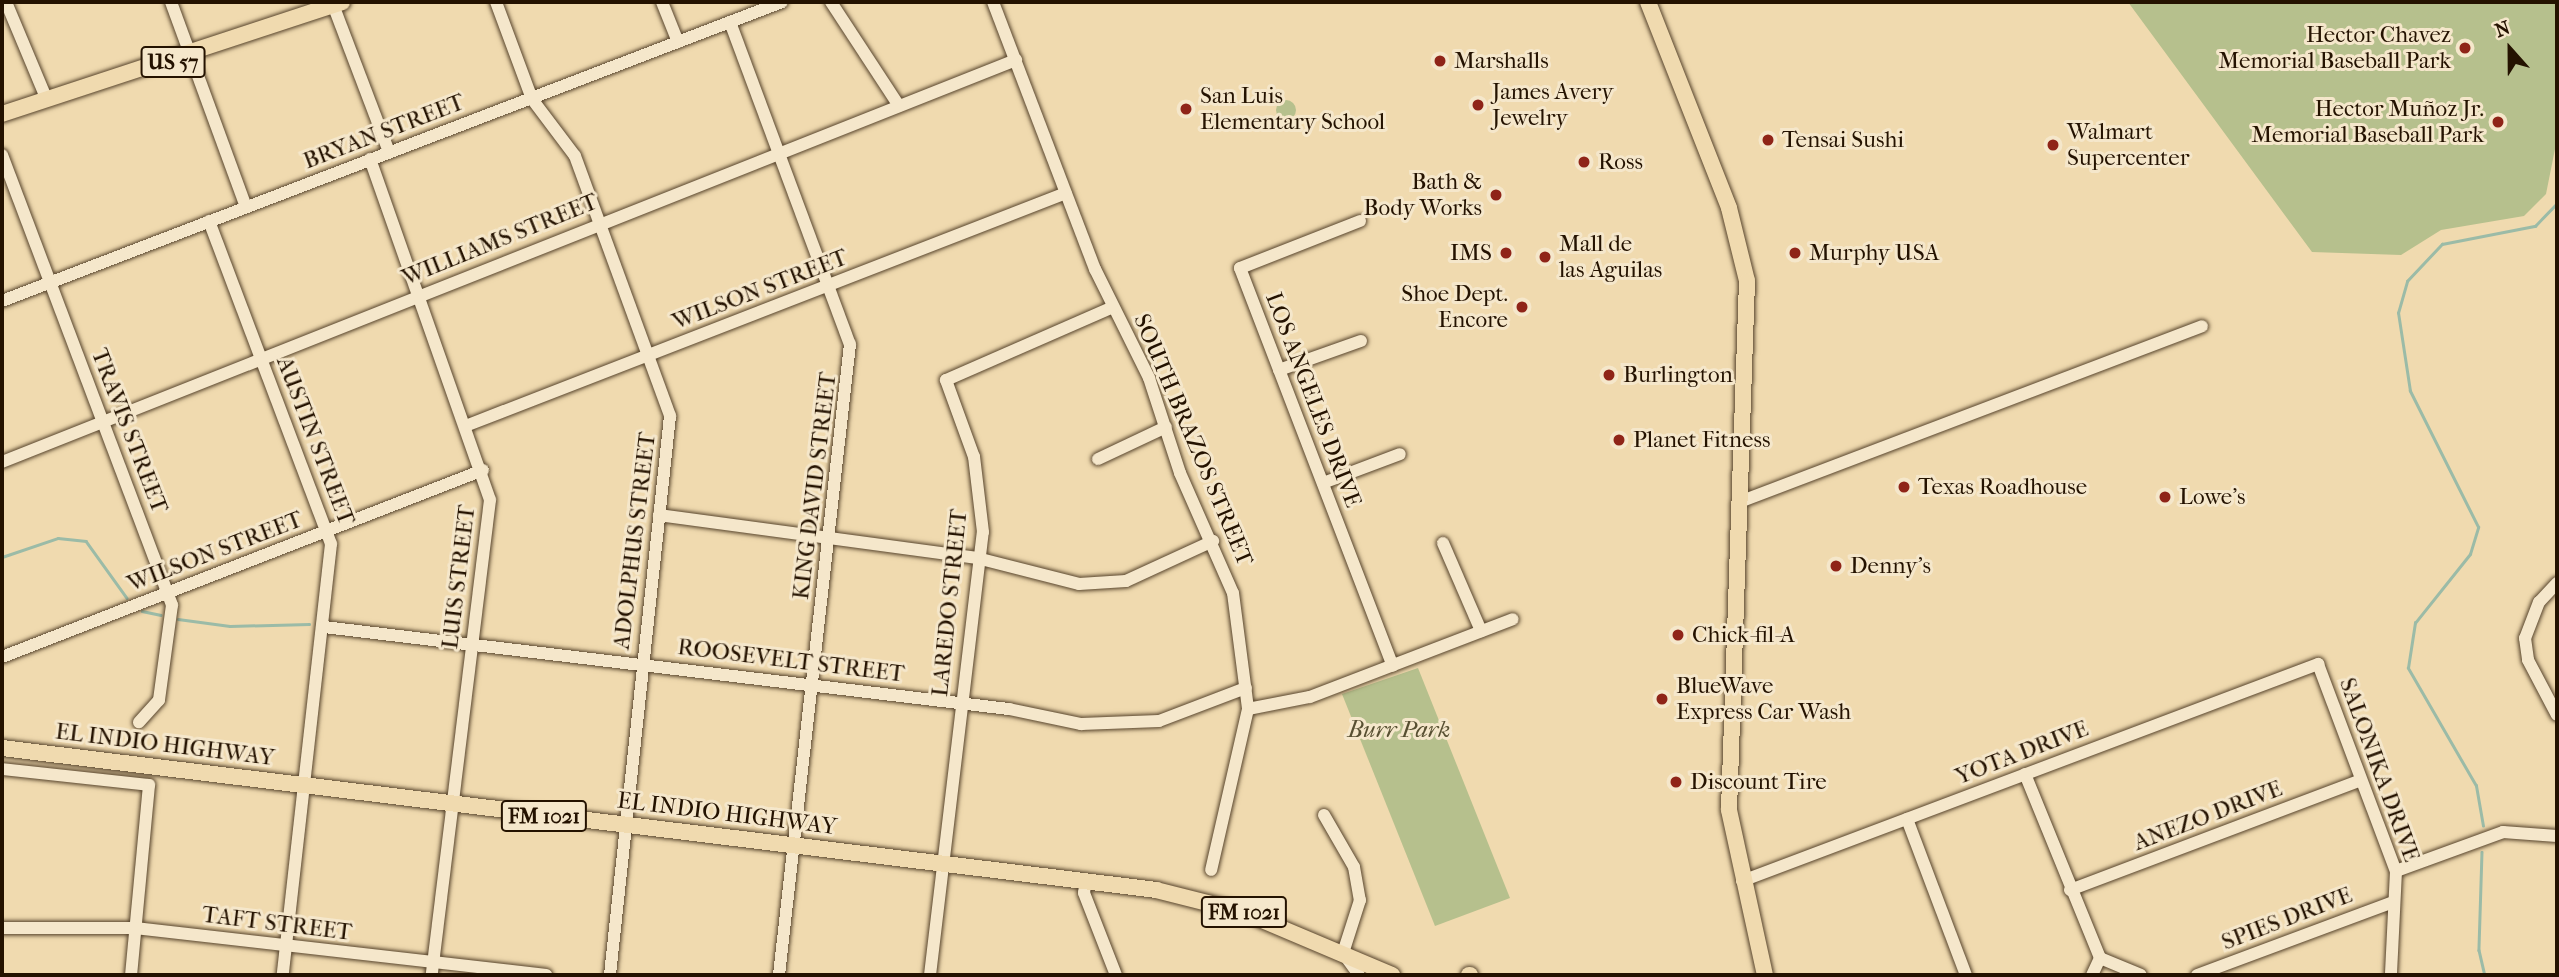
<!DOCTYPE html>
<meta charset="utf-8">
<style>
body{margin:0}
#map{position:relative;width:2559px;height:977px;overflow:hidden;background:#f0daaf;font-family:"IM FELL French Canon",serif}
div>[style]{position:absolute}
.green>*{inset:0;background:#b6c08d}
.round{border-radius:50%}
.stream>*{height:2.5px;margin:-1.25px;padding:0 1.25px;transform-origin:1.25px;border-radius:1.25px;background:#9bbba7}
.roads{filter:drop-shadow(0 0 2px #57442c) drop-shadow(0 0 2px #57442c)}
.minor>*{height:12px;margin:-6px;padding:0 6px;transform-origin:6px;border-radius:6px;background:#f5e7cb}
.major>*{height:16px;margin:-8px;padding:0 8px;transform-origin:8px;border-radius:8px;background:#f0daaf}
.dots>*{width:19px;height:19px;translate:-50% -50%;box-sizing:border-box;border:4px solid #f5e7cb;border-radius:50%}
span{translate:-50% -50%;white-space:nowrap;text-align:center;line-height:1.15;-webkit-text-stroke:6px #f5e7cb;paint-order:stroke}
.shield-label span{padding:2px 5px;background:#f5e7cb;border:2px solid;border-radius:5px;-webkit-text-stroke-width:0}
.shield-label{font-size:21px;color:#241200;font-weight:700}
.poi-label{font-size:23px;color:#241200}
.right{translate:-100% -50%;text-align:right}
.left{translate:0 -50%;text-align:left}
.street-label{font-size:23px;color:#241200}
.park-label{font-size:23px;color:#574f31;font-style:italic}
.frame{position:absolute;inset:0;border:4px solid #241200;pointer-events:none}
.north{position:absolute;left:2475px;top:14px;width:70px;height:70px;-webkit-text-stroke:5px #f5e7cb;paint-order:stroke;rotate:339deg;font-size:19px;font-weight:700;line-height:28px;text-align:center;color:#241200}
.north::after{content:'';display:block;margin:auto;width:24px;height:32px;background:#241200;clip-path:polygon(50% 0,100% 100%,50% 72%,0 100%)}
</style>
<div id="map">
<div class="green">
<div style="clip-path:polygon(2128px 2px,2557px 2px,2557px 139px,2546px 194px,2524px 216px,2441px 230px,2401px 255px,2312px 252px)"></div>
<div class="round" style="left:1276px;top:100px;width:20px;height:20px"></div>
<div style="clip-path:polygon(1418px 668px,1510px 898px,1435px 926px,1342px 694px)"></div>
</div>
<div class="stream">
<div style="left:2px;top:557px;width:59px;rotate:-18.7deg"></div>
<div style="left:58px;top:538px;width:28px;rotate:6deg"></div>
<div style="left:86px;top:541px;width:70px;rotate:54.3deg"></div>
<div style="left:142px;top:611px;width:19px;rotate:12deg"></div>
<div style="left:178px;top:619px;width:52px;rotate:7.7deg"></div>
<div style="left:230px;top:626px;width:79px;rotate:-1.5deg"></div>
<div style="left:2483px;top:826px;width:41px;rotate:-99.9deg"></div>
<div style="left:2476px;top:786px;width:136px;rotate:-120deg"></div>
<div style="left:2408px;top:668px;width:46px;rotate:-81.2deg"></div>
<div style="left:2415px;top:623px;width:88px;rotate:-51.4deg"></div>
<div style="left:2470px;top:554px;width:28px;rotate:-73deg"></div>
<div style="left:2478px;top:527px;width:152px;rotate:-116.6deg"></div>
<div style="left:2410px;top:391px;width:79px;rotate:-98.7deg"></div>
<div style="left:2398px;top:313px;width:33px;rotate:-74deg"></div>
<div style="left:2407px;top:281px;width:51px;rotate:-46.6deg"></div>
<div style="left:2442px;top:244px;width:95px;rotate:-11deg"></div>
<div style="left:2535px;top:226px;width:32px;rotate:-46deg"></div>
<div style="left:2482px;top:852px;width:98px;rotate:91.8deg"></div>
<div style="left:2479px;top:950px;width:26px;rotate:77deg"></div>
</div>
<div class="roads">
<div class="minor">
<div style="left:6px;top:2px;width:106px;rotate:67.3deg"></div>
<div style="left:171px;top:2px;width:218px;rotate:69.9deg"></div>
<div style="left:332px;top:2px;width:160px;rotate:69.2deg"></div>
<div style="left:496px;top:2px;width:103px;rotate:69.6deg"></div>
<div style="left:532px;top:99px;width:71px;rotate:53deg"></div>
<div style="left:575px;top:156px;width:277px;rotate:69.9deg"></div>
<div style="left:670px;top:416px;width:562px;rotate:96.13deg"></div>
<div style="left:662px;top:2px;width:43px;rotate:68.2deg"></div>
<div style="left:831px;top:2px;width:124px;rotate:56.8deg"></div>
<div style="left:993px;top:2px;width:286px;rotate:69.1deg"></div>
<div style="left:1095px;top:269px;width:122px;rotate:63.6deg"></div>
<div style="left:1149px;top:378px;width:100px;rotate:71.9deg"></div>
<div style="left:1180px;top:473px;width:131px;rotate:66.2deg"></div>
<div style="left:1233px;top:593px;width:117px;rotate:82.6deg"></div>
<div style="left:1248px;top:709px;width:165px;rotate:102.9deg"></div>
<div style="left:730px;top:22px;width:344px;rotate:69.6deg"></div>
<div style="left:850px;top:344px;width:635px;rotate:96.42deg"></div>
<div style="left:2px;top:155px;width:481px;rotate:69.3deg"></div>
<div style="left:172px;top:605px;width:96px;rotate:97.8deg"></div>
<div style="left:159px;top:700px;width:30px;rotate:132deg"></div>
<div style="left:370px;top:159px;width:361px;rotate:70.6deg"></div>
<div style="left:490px;top:500px;width:479px;rotate:97deg"></div>
<div style="left:209px;top:221px;width:345px;rotate:69.3deg"></div>
<div style="left:331px;top:544px;width:434px;rotate:96.4deg"></div>
<div style="left:1360px;top:221px;width:129px;rotate:158.6deg"></div>
<div style="left:1240px;top:268px;width:426px;rotate:69deg"></div>
<div style="left:2px;top:301px;width:835px;rotate:-20.97deg"></div>
<div style="left:1279px;top:370px;width:87px;rotate:-19.5deg"></div>
<div style="left:468px;top:425px;width:641px;rotate:-21.2deg"></div>
<div style="left:1098px;top:459px;width:75px;rotate:-25.2deg"></div>
<div style="left:2px;top:462px;width:1091px;rotate:-21.63deg"></div>
<div style="left:1323px;top:483px;width:82px;rotate:-20.6deg"></div>
<div style="left:1742px;top:501px;width:492px;rotate:-20.8deg"></div>
<div style="left:659px;top:515px;width:321px;rotate:7.7deg"></div>
<div style="left:977px;top:558px;width:105px;rotate:14.3deg"></div>
<div style="left:1079px;top:584px;width:47px;rotate:-3.7deg"></div>
<div style="left:1126px;top:581px;width:96px;rotate:-24.7deg"></div>
<div style="left:1443px;top:543px;width:96px;rotate:66.6deg"></div>
<div style="left:2557px;top:583px;width:26px;rotate:133deg"></div>
<div style="left:2539px;top:602px;width:39px;rotate:111deg"></div>
<div style="left:2525px;top:638px;width:22px;rotate:82deg"></div>
<div style="left:2528px;top:660px;width:62px;rotate:62.2deg"></div>
<div style="left:324px;top:627px;width:690px;rotate:6.83deg"></div>
<div style="left:1009px;top:709px;width:74px;rotate:11.8deg"></div>
<div style="left:1081px;top:724px;width:78px;rotate:-2.2deg"></div>
<div style="left:1159px;top:721px;width:93px;rotate:-20.8deg"></div>
<div style="left:2px;top:657px;width:516px;rotate:-21.24deg"></div>
<div style="left:1248px;top:709px;width:63px;rotate:-11deg"></div>
<div style="left:1310px;top:697px;width:217px;rotate:-21deg"></div>
<div style="left:2px;top:769px;width:148px;rotate:6.2deg"></div>
<div style="left:149px;top:785px;width:191px;rotate:95.4deg"></div>
<div style="left:2025px;top:774px;width:199px;rotate:67.8deg"></div>
<div style="left:2100px;top:958px;width:19px;rotate:115deg"></div>
<div style="left:1324px;top:815px;width:60px;rotate:60deg"></div>
<div style="left:1354px;top:867px;width:34px;rotate:80deg"></div>
<div style="left:1360px;top:900px;width:56px;rotate:107.8deg"></div>
<div style="left:1343px;top:953px;width:27px;rotate:54deg"></div>
<div style="left:1907px;top:819px;width:167px;rotate:69.3deg"></div>
<div style="left:2396px;top:871px;width:114px;rotate:-20deg"></div>
<div style="left:2503px;top:832px;width:54px;rotate:4.2deg"></div>
<div style="left:1086px;top:880px;width:13px;rotate:99deg"></div>
<div style="left:1084px;top:893px;width:88px;rotate:68.7deg"></div>
<div style="left:1742px;top:881px;width:616px;rotate:-20.64deg"></div>
<div style="left:2318px;top:664px;width:221px;rotate:69.4deg"></div>
<div style="left:2396px;top:871px;width:104px;rotate:92.8deg"></div>
<div style="left:2070px;top:890px;width:311px;rotate:-20.7deg"></div>
<div style="left:2px;top:928px;width:133px"></div>
<div style="left:135px;top:928px;width:414px;rotate:6.5deg"></div>
<div style="left:2100px;top:958px;width:44px;rotate:22.5deg"></div>
<div style="left:930px;top:975px;width:446px;rotate:-83.2deg"></div>
<div style="left:983px;top:532px;width:76px;rotate:-96.8deg"></div>
<div style="left:974px;top:457px;width:82px;rotate:-110deg"></div>
<div style="left:946px;top:380px;width:182px;rotate:-23.6deg"></div>
<div style="left:2197px;top:975px;width:209px;rotate:-20.4deg"></div>
</div>
<div class="major">
<div style="left:1648px;top:2px;width:221px;rotate:68.5deg"></div>
<div style="left:1729px;top:208px;width:75px;rotate:76.1deg"></div>
<div style="left:1747px;top:281px;width:529px;rotate:91.95deg"></div>
<div style="left:1729px;top:810px;width:169px;rotate:77.7deg"></div>
<div style="left:2px;top:114px;width:358px;rotate:-18.2deg"></div>
<div style="left:2px;top:748px;width:1163px;rotate:7.01deg"></div>
<div style="left:1156px;top:890px;width:90px;rotate:14.2deg"></div>
<div style="left:1243px;top:912px;width:162px;rotate:22.9deg"></div>
<div style="left:1469px;top:975px;width:1px"></div>
</div>
</div>
<div class="dots">
<div style="left:2465px;top:48px;background:#8f2418"></div>
<div style="left:1440px;top:61px;background:#8f2418"></div>
<div style="left:1478px;top:105px;background:#8f2418"></div>
<div style="left:1186px;top:109px;background:#8f2418"></div>
<div style="left:2498px;top:122px;background:#8f2418"></div>
<div style="left:1768px;top:140px;background:#8f2418"></div>
<div style="left:2053px;top:145px;background:#8f2418"></div>
<div style="left:1584px;top:162px;background:#8f2418"></div>
<div style="left:1496px;top:195px;background:#8f2418"></div>
<div style="left:1506px;top:253px;background:#8f2418"></div>
<div style="left:1795px;top:253px;background:#8f2418"></div>
<div style="left:1545px;top:257px;background:#8f2418"></div>
<div style="left:1522px;top:307px;background:#8f2418"></div>
<div style="left:1609px;top:375px;background:#8f2418"></div>
<div style="left:1619px;top:440px;background:#8f2418"></div>
<div style="left:1904px;top:487px;background:#8f2418"></div>
<div style="left:2165px;top:497px;background:#8f2418"></div>
<div style="left:1836px;top:566px;background:#8f2418"></div>
<div style="left:1678px;top:635px;background:#8f2418"></div>
<div style="left:1662px;top:699px;background:#8f2418"></div>
<div style="left:1676px;top:782px;background:#8f2418"></div>
</div>
<div class="shield-label">
<span style="left:173px;top:62px">US 57</span>
<span style="left:544px;top:816px">FM 1021</span>
<span style="left:1244px;top:912px">FM 1021</span>
</div>
<div class="poi-label">
<span class="right" style="left:2451px;top:48px">Hector Chavez<br>Memorial Baseball Park</span>
<span class="left" style="left:1454px;top:61px">Marshalls</span>
<span class="left" style="left:1492px;top:105px">James Avery<br>Jewelry</span>
<span class="left" style="left:1200px;top:109px">San Luis<br>Elementary School</span>
<span class="right" style="left:2484px;top:122px">Hector Muñoz Jr.<br>Memorial Baseball Park</span>
<span class="left" style="left:2067px;top:145px">Walmart<br>Supercenter</span>
<span class="left" style="left:1782px;top:140px">Tensai Sushi</span>
<span class="left" style="left:1598px;top:162px">Ross</span>
<span class="right" style="left:1482px;top:195px">Bath &amp;<br>Body Works</span>
<span class="left" style="left:1559px;top:257px">Mall de<br>las Aguilas</span>
<span class="right" style="left:1492px;top:253px">IMS</span>
<span class="left" style="left:1809px;top:253px">Murphy USA</span>
<span class="right" style="left:1508px;top:307px">Shoe Dept.<br>Encore</span>
<span class="left" style="left:1623px;top:375px">Burlington</span>
<span class="left" style="left:1633px;top:440px">Planet Fitness</span>
<span class="left" style="left:1918px;top:487px">Texas Roadhouse</span>
<span class="left" style="left:2179px;top:497px">Lowe's</span>
<span class="left" style="left:1850px;top:566px">Denny's</span>
<span class="left" style="left:1692px;top:635px">Chick-fil-A</span>
<span class="left" style="left:1676px;top:699px">BlueWave<br>Express Car Wash</span>
<span class="left" style="left:1690px;top:782px">Discount Tire</span>
</div>
<div class="street-label">
<span style="left:384px;top:132px;rotate:-21deg">BRYAN STREET</span>
<span style="left:500px;top:240px;rotate:-22deg">WILLIAMS STREET</span>
<span style="left:760px;top:290px;rotate:-21deg">WILSON STREET</span>
<span style="left:1313px;top:400px;rotate:69deg">LOS ANGELES DRIVE</span>
<span style="left:129px;top:431px;rotate:69deg">TRAVIS STREET</span>
<span style="left:1193px;top:440px;rotate:67deg">SOUTH BRAZOS STREET</span>
<span style="left:315px;top:441px;rotate:69deg">AUSTIN STREET</span>
<span style="left:815px;top:486px;rotate:-83deg">KING DAVID STREET</span>
<span style="left:635px;top:541px;rotate:-83deg">ADOLPHUS STREET</span>
<span style="left:215px;top:552px;rotate:-21deg">WILSON STREET</span>
<span style="left:459px;top:577px;rotate:-83deg">LUIS STREET</span>
<span style="left:950px;top:603px;rotate:-84deg">LAREDO STREET</span>
<span style="left:791px;top:661px;rotate:7deg">ROOSEVELT STREET</span>
<span style="left:165px;top:745px;rotate:7deg">EL INDIO HIGHWAY</span>
<span style="left:2022px;top:753px;rotate:-21deg">YOTA DRIVE</span>
<span style="left:2379px;top:770px;rotate:70deg">SALONIKA DRIVE</span>
<span style="left:727px;top:814px;rotate:7deg">EL INDIO HIGHWAY</span>
<span style="left:2208px;top:816px;rotate:-21deg">ANEZO DRIVE</span>
<span style="left:2287px;top:919px;rotate:-21deg">SPIES DRIVE</span>
<span style="left:277px;top:924px;rotate:7deg">TAFT STREET</span>
</div>
<div class="park-label">
<span style="left:1399px;top:730px">Burr Park</span>
</div>
<div class="frame"></div>
<div class="north">N</div>
</div>
